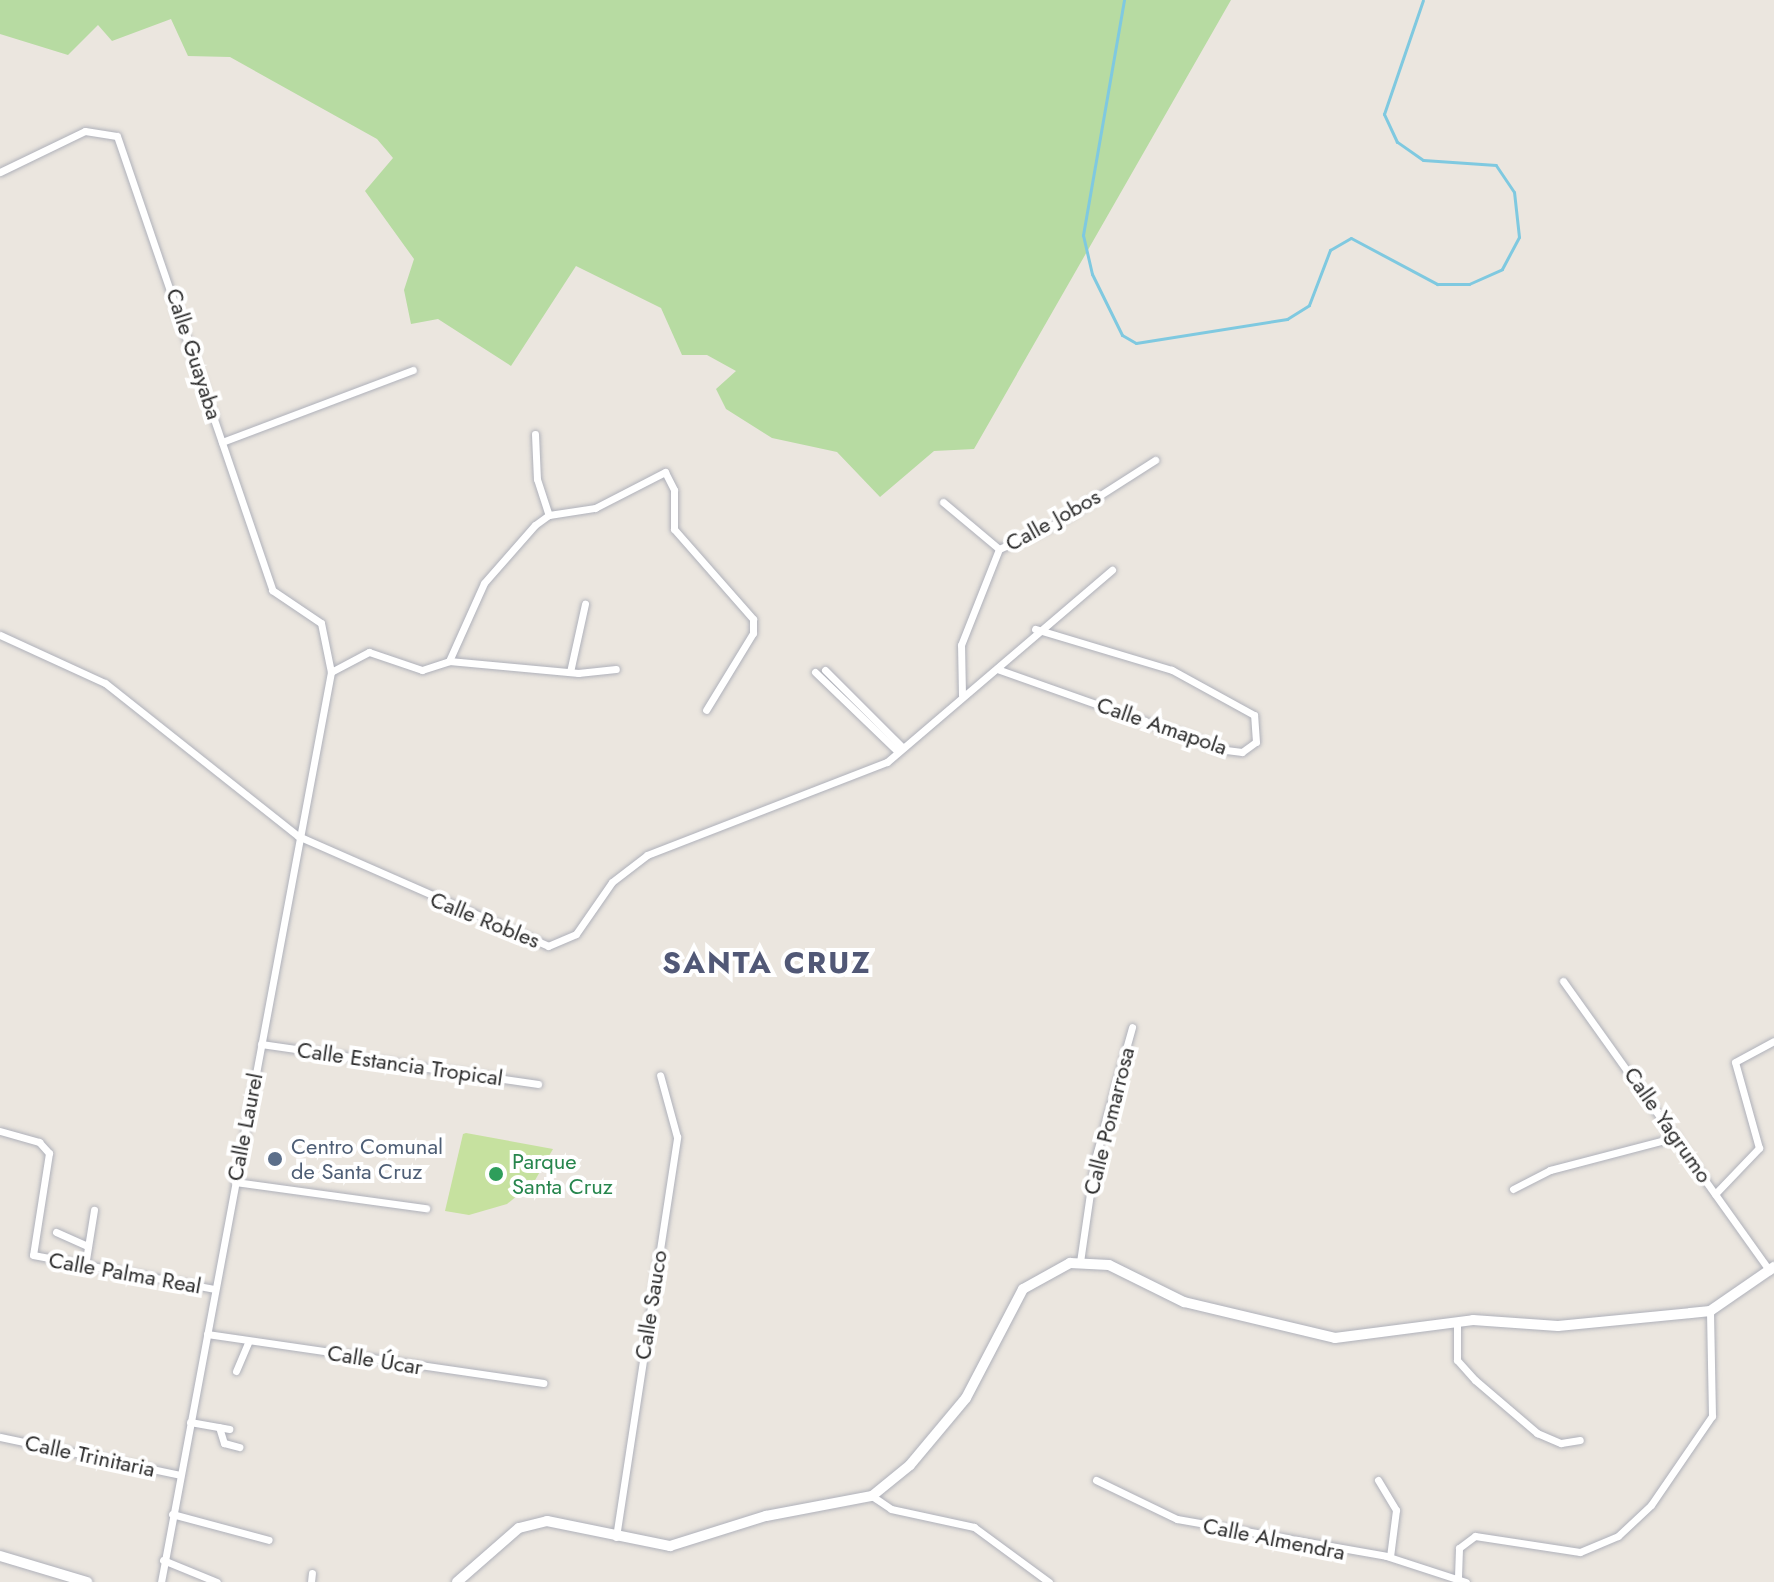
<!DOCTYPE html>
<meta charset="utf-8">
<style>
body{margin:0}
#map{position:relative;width:1774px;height:1582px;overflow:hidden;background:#ebe6df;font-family:Jost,sans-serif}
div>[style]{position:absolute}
.green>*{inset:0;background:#b7dba2}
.pitch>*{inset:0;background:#c6e19f}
.stream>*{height:3px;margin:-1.5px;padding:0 1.5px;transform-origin:1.5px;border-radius:1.5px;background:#7fc9e0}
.roads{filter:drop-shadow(0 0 2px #afb1ba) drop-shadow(0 0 2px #afb1ba)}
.street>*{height:7px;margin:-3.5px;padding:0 3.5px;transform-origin:3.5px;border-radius:3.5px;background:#fff}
.secondary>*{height:10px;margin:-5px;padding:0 5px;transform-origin:5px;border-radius:5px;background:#fff}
.dots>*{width:22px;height:22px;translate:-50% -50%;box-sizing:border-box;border:4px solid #fff;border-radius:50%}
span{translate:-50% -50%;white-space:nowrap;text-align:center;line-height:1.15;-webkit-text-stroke:8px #fff;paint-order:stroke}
.street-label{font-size:22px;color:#2b2b2b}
.service-label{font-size:22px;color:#4e5e75}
.left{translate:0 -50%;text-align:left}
.leisure-label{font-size:22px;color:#27864d}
.district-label{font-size:30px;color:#515876;font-weight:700;letter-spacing:2px}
</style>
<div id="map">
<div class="green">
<div style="clip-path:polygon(0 0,1231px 0,974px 449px,934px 451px,880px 497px,837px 452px,772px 438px,726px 409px,716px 389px,736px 371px,707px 355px,682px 355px,661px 308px,576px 266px,511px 366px,438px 319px,411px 324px,404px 290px,414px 259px,365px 191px,393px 158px,377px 139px,230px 57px,188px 56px,171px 19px,112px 41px,98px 25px,68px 55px,0 34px)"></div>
</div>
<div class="pitch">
<div style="clip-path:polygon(463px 1134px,466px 1133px,553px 1149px,534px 1182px,507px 1204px,469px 1215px,445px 1211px)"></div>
</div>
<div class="stream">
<div style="left:1124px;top:0;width:239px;rotate:99.9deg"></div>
<div style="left:1083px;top:235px;width:40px;rotate:77deg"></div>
<div style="left:1092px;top:274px;width:68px;rotate:63.8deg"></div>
<div style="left:1122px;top:335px;width:16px;rotate:30deg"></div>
<div style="left:1136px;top:343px;width:153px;rotate:-9deg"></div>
<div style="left:1287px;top:319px;width:26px;rotate:-32deg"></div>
<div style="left:1309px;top:305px;width:59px;rotate:-69.1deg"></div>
<div style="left:1330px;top:250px;width:24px;rotate:-30deg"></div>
<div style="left:1351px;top:238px;width:98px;rotate:28.1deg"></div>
<div style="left:1437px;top:284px;width:32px"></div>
<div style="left:1469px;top:284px;width:36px;rotate:-24deg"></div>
<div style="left:1502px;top:269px;width:36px;rotate:-62deg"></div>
<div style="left:1519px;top:237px;width:45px;rotate:-96.3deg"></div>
<div style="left:1514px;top:192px;width:32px;rotate:-124deg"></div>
<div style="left:1496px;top:165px;width:73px;rotate:-176.1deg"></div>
<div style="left:1423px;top:160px;width:32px;rotate:-145deg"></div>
<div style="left:1397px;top:142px;width:31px;rotate:-115deg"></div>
<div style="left:1384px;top:114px;width:120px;rotate:-71.1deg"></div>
</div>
<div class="roads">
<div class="street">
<div style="left:0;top:172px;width:94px;rotate:-25.8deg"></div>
<div style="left:85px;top:131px;width:32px;rotate:9deg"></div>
<div style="left:117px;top:136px;width:480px;rotate:71.1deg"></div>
<div style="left:272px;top:590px;width:59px;rotate:34deg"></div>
<div style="left:321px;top:623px;width:50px;rotate:78.5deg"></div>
<div style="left:331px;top:672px;width:926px;rotate:100.58deg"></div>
<div style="left:535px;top:434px;width:45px;rotate:87.5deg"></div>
<div style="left:537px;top:479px;width:38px;rotate:72deg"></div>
<div style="left:222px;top:442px;width:204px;rotate:-20.7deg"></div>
<div style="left:943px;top:502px;width:73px;rotate:40deg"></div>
<div style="left:0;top:635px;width:115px;rotate:24.6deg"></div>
<div style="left:105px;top:683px;width:246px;rotate:38.4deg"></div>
<div style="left:298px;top:836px;width:273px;rotate:23.7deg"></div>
<div style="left:548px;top:946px;width:30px;rotate:-23deg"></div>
<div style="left:576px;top:934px;width:63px;rotate:-55.3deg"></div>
<div style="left:612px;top:882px;width:44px;rotate:-37.6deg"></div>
<div style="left:647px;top:855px;width:257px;rotate:-21.2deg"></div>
<div style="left:887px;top:762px;width:296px;rotate:-40.5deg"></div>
<div style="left:449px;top:661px;width:130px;rotate:5.3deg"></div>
<div style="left:578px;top:673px;width:38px;rotate:-6deg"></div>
<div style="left:997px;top:669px;width:243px;rotate:19.5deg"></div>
<div style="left:1226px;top:750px;width:16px;rotate:7deg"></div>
<div style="left:1242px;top:752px;width:17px;rotate:-36deg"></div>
<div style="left:1256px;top:742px;width:27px;rotate:-94deg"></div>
<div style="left:1254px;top:715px;width:94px;rotate:-151.2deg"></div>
<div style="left:1172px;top:670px;width:143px;rotate:-163.3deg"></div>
<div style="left:825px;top:670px;width:110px;rotate:45deg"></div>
<div style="left:331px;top:672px;width:43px;rotate:-27.8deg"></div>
<div style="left:369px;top:652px;width:56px;rotate:18.8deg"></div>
<div style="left:422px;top:670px;width:28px;rotate:-18deg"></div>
<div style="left:449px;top:661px;width:85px;rotate:-65.8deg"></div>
<div style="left:484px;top:583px;width:77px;rotate:-48.7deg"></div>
<div style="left:535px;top:525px;width:17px;rotate:-36deg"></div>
<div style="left:549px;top:515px;width:47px;rotate:-8.7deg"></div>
<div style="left:595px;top:508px;width:79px;rotate:-27.2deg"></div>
<div style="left:665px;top:472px;width:20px;rotate:63deg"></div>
<div style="left:674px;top:490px;width:39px;rotate:90deg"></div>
<div style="left:674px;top:529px;width:120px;rotate:48.7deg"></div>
<div style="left:753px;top:619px;width:14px;rotate:90deg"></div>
<div style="left:753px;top:633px;width:90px;rotate:121.4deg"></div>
<div style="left:570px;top:672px;width:70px;rotate:-77.6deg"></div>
<div style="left:815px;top:672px;width:115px;rotate:43.9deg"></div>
<div style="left:962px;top:695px;width:50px;rotate:-91.1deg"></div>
<div style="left:961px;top:645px;width:103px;rotate:-68.4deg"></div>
<div style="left:999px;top:549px;width:61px;rotate:-24.1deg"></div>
<div style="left:1055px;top:524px;width:119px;rotate:-32.6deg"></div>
<div style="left:1563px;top:981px;width:356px;rotate:54.5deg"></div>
<div style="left:261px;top:1044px;width:280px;rotate:8.2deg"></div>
<div style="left:0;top:1131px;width:41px;rotate:15.8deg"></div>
<div style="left:39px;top:1142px;width:15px;rotate:48deg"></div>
<div style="left:49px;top:1153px;width:103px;rotate:98.9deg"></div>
<div style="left:33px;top:1255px;width:184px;rotate:10.6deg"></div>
<div style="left:235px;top:1182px;width:193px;rotate:7.8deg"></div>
<div style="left:1513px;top:1189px;width:42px;rotate:-27.2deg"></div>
<div style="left:1550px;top:1170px;width:130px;rotate:-14.7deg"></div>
<div style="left:1715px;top:1194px;width:64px;rotate:-46.3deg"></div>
<div style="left:1759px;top:1148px;width:89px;rotate:-105.6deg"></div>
<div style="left:1735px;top:1062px;width:44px;rotate:-28.3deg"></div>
<div style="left:56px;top:1232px;width:35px;rotate:24deg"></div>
<div style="left:1080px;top:1262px;width:104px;rotate:-81.7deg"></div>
<div style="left:1095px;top:1159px;width:137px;rotate:-74.3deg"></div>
<div style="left:85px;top:1266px;width:57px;rotate:-80.9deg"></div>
<div style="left:1457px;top:1322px;width:38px;rotate:90deg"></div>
<div style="left:1457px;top:1360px;width:27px;rotate:48deg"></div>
<div style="left:1475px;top:1380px;width:82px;rotate:40.5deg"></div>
<div style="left:1537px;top:1433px;width:26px;rotate:23deg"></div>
<div style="left:1561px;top:1443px;width:19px;rotate:-9deg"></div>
<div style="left:207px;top:1334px;width:340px;rotate:8.3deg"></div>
<div style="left:236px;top:1371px;width:33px;rotate:-67deg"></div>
<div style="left:190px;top:1422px;width:40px;rotate:10deg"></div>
<div style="left:219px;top:1427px;width:17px;rotate:73deg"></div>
<div style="left:224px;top:1443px;width:16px;rotate:15deg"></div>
<div style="left:0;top:1437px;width:184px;rotate:11.9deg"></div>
<div style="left:1096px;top:1480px;width:90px;rotate:25.7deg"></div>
<div style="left:1177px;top:1519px;width:212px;rotate:10deg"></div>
<div style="left:1386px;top:1556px;width:84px;rotate:18deg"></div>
<div style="left:1378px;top:1480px;width:35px;rotate:59deg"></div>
<div style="left:1396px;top:1510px;width:47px;rotate:97.3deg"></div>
<div style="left:872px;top:1496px;width:23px;rotate:34deg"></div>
<div style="left:891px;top:1509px;width:85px;rotate:12.2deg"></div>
<div style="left:974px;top:1527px;width:93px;rotate:36.3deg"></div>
<div style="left:172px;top:1514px;width:100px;rotate:15deg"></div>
<div style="left:616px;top:1537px;width:405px;rotate:-81.3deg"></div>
<div style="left:677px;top:1137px;width:64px;rotate:-105.3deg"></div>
<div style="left:163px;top:1560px;width:58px;rotate:22.2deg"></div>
<div style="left:1458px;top:1577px;width:29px;rotate:-88deg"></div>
<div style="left:1459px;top:1548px;width:20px;rotate:-37deg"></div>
<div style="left:1475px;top:1536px;width:106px;rotate:8.7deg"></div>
<div style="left:1580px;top:1552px;width:41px;rotate:-22.8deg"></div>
<div style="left:1618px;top:1536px;width:45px;rotate:-43.2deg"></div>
<div style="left:1651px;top:1505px;width:108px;rotate:-55.6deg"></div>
<div style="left:1712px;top:1416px;width:105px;rotate:-91.1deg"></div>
<div style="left:311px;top:1582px;width:9px;rotate:-84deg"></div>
</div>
<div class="secondary">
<div style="left:0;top:1556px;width:91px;rotate:16.6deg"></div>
<div style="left:457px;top:1582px;width:82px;rotate:-41.1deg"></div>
<div style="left:519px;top:1528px;width:29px;rotate:-14deg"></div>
<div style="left:547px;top:1521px;width:126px;rotate:11.5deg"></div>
<div style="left:670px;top:1546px;width:101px;rotate:-17.4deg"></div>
<div style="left:766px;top:1516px;width:108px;rotate:-10.7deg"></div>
<div style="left:872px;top:1496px;width:49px;rotate:-39.2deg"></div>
<div style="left:910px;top:1465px;width:87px;rotate:-50.1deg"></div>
<div style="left:966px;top:1398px;width:123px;rotate:-62.4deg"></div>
<div style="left:1023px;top:1289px;width:54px;rotate:-29deg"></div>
<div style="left:1070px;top:1263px;width:39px;rotate:3deg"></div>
<div style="left:1109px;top:1265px;width:84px;rotate:26.3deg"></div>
<div style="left:1184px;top:1302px;width:155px;rotate:13.4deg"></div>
<div style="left:1335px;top:1338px;width:139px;rotate:-7.4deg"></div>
<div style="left:1473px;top:1320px;width:85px;rotate:4deg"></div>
<div style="left:1558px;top:1326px;width:153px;rotate:-5.6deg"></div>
<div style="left:1710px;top:1311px;width:78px;rotate:-34.5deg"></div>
</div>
</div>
<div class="dots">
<div style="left:275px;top:1159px;background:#5c6f8a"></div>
<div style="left:496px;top:1174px;background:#2e9e5b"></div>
</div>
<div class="street-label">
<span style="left:194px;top:354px;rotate:72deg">Calle Guayaba</span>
<span style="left:1053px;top:520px;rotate:-29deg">Calle Jobos</span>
<span style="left:1162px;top:726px;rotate:19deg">Calle Amapola</span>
<span style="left:485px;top:920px;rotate:22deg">Calle Robles</span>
<span style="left:400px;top:1064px;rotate:8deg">Calle Estancia Tropical</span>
<span style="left:1109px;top:1121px;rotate:-76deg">Calle Pomarrosa</span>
<span style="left:1668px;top:1125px;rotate:55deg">Calle Yagrumo</span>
<span style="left:245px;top:1127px;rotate:-79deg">Calle Laurel</span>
<span style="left:125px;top:1273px;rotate:10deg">Calle Palma Real</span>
<span style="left:651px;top:1305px;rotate:-81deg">Calle Sauco</span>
<span style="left:375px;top:1360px;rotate:9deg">Calle Úcar</span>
<span style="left:90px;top:1456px;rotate:12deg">Calle Trinitaria</span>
<span style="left:1274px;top:1539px;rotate:11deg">Calle Almendra</span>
</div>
<div class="service-label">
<span class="left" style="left:291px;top:1159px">Centro Comunal<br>de Santa Cruz</span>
</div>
<div class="leisure-label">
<span class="left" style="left:512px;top:1174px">Parque<br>Santa Cruz</span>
</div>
<div class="district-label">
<span style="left:767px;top:963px">SANTA CRUZ</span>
</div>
</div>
